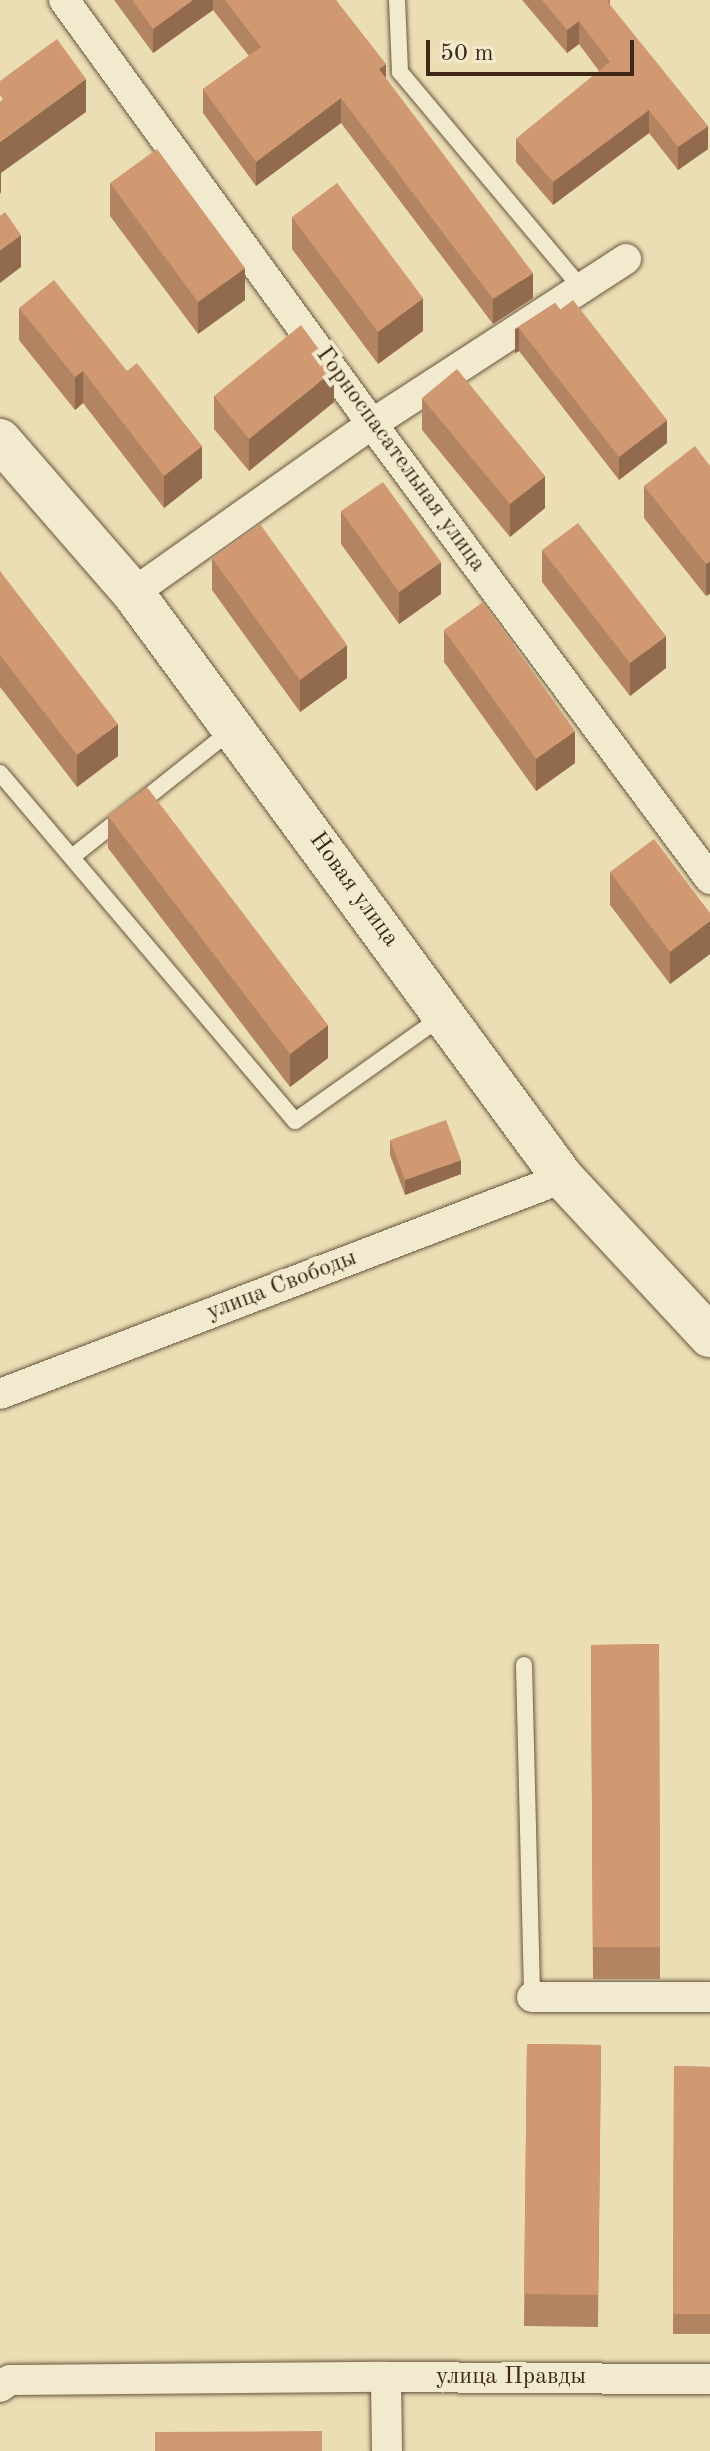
<!DOCTYPE html>
<meta charset="utf-8">
<style>
body{margin:0}
#map{position:relative;width:710px;height:2451px;overflow:hidden;background:#ebdeb4;font-family:"Old Standard TT",serif}
div>[style]{position:absolute}
.roads{filter:drop-shadow(0 0 2px #69553e) drop-shadow(0 0 2px #69553e)}
.lane>*{height:16px;margin:-8px;padding:0 8px;transform-origin:8px;border-radius:8px;background:#f2eace}
.street>*{height:30px;margin:-15px;padding:0 15px;transform-origin:15px;border-radius:15px;background:#f2eace}
.secondary>*{height:42px;margin:-21px;padding:0 21px;transform-origin:21px;border-radius:21px;background:#f2eace}
.wall>*{inset:0;background:#b38461}
.shaded-wall>*{inset:0;background:#926b4f}
.building>*{inset:0;background:#d09971}
span{translate:-50% -50%;white-space:nowrap;text-align:center;line-height:1.15;-webkit-text-stroke:8px #f2eace;paint-order:stroke}
.street-label{font-size:24px;color:#3e2717}
.scale{position:absolute;left:426px;top:40px;width:208px;height:36px;box-sizing:border-box;border:4px solid #3e2717;border-top:0;padding-left:10px;font-size:24px;line-height:28px;white-space:nowrap;color:#3e2717;-webkit-text-stroke:6px #f2eace;paint-order:stroke}
</style>
<div id="map">
<div class="roads">
<div class="lane">
<div style="left:397px;top:0;width:72px;rotate:87.6deg"></div>
<div style="left:400px;top:72px;width:282px;rotate:50deg"></div>
<div style="left:0;top:773px;width:456px;rotate:49.7deg"></div>
<div style="left:295px;top:1121px;width:181px;rotate:-35.4deg"></div>
<div style="left:72px;top:857px;width:206px;rotate:-38.5deg"></div>
<div style="left:524px;top:1665px;width:332px;rotate:88.6deg"></div>
</div>
<div class="street">
<div style="left:64px;top:0;width:524px;rotate:54deg"></div>
<div style="left:372px;top:424px;width:567px;rotate:53.39deg"></div>
<div style="left:133px;top:593px;width:293px;rotate:-35.3deg"></div>
<div style="left:372px;top:424px;width:303px;rotate:-33deg"></div>
<div style="left:0;top:1394px;width:603px;rotate:-20.99deg"></div>
<div style="left:532px;top:1997px;width:178px"></div>
<div style="left:0;top:2387px;width:12px;rotate:-35deg"></div>
<div style="left:10px;top:2380px;width:376px;rotate:-0.5deg"></div>
<div style="left:387px;top:2451px;width:74px;rotate:-90.8deg"></div>
<div style="left:386px;top:2377px;width:324px;rotate:0.4deg"></div>
</div>
<div class="secondary">
<div style="left:0;top:440px;width:203px;rotate:49deg"></div>
<div style="left:133px;top:593px;width:726px;rotate:53.68deg"></div>
<div style="left:563px;top:1178px;width:216px;rotate:47.1deg"></div>
</div>
</div>
<div class="wall">
<div style="clip-path:polygon(114px 0,336px 0,386px 78px,533px 298px,493px 324px,341px 123px,256px 186px,203px 113px,203px 89px,249px 56px,213px 10px,153px 53px)"></div>
<div style="clip-path:polygon(522px 0,610px 0,610px 5px,708px 149px,678px 170px,649px 133px,553px 205px,516px 162px,516px 139px,599px 71px,579px 44px,567px 53px)"></div>
<div style="clip-path:polygon(110px 183px,245px 300px,198px 334px,110px 216px)"></div>
<div style="clip-path:polygon(292px 217px,423px 331px,378px 364px,292px 249px)"></div>
<div style="clip-path:polygon(555px 303px,667px 443px,619px 480px,519px 351px,515px 353px,515px 329px)"></div>
<div style="clip-path:polygon(19px 308px,127px 371px,202px 478px,164px 508px,83px 403px,75px 410px,19px 340px)"></div>
<div style="clip-path:polygon(214px 396px,334px 402px,249px 471px,214px 429px)"></div>
<div style="clip-path:polygon(422px 398px,545px 508px,510px 537px,422px 430px)"></div>
<div style="clip-path:polygon(710px 466px,706px 596px,644px 518px,644px 486px)"></div>
<div style="clip-path:polygon(341px 511px,441px 594px,399px 624px,341px 544px)"></div>
<div style="clip-path:polygon(542px 550px,666px 668px,630px 696px,542px 582px)"></div>
<div style="clip-path:polygon(212px 558px,347px 678px,300px 712px,212px 590px)"></div>
<div style="clip-path:polygon(0 571px,118px 756px,77px 787px,0 687px)"></div>
<div style="clip-path:polygon(444px 630px,575px 763px,536px 791px,444px 662px)"></div>
<div style="clip-path:polygon(108px 816px,328px 1058px,290px 1087px,108px 848px)"></div>
<div style="clip-path:polygon(610px 872px,710px 913px,710px 954px,670px 984px,610px 905px)"></div>
<div style="clip-path:polygon(390px 1140px,461px 1174px,405px 1195px,390px 1155px)"></div>
<div style="clip-path:polygon(659px 1644px,660px 1979px,593px 1979px,591px 1645px)"></div>
<div style="clip-path:polygon(527px 2044px,601px 2045px,598px 2327px,524px 2326px)"></div>
<div style="clip-path:polygon(674px 2066px,710px 2067px,710px 2334px,673px 2334px)"></div>
</div>
<div class="shaded-wall">
<div style="clip-path:polygon(193px 0,213px 0,213px 10px,153px 53px,153px 29px)"></div>
<div style="clip-path:polygon(579px 21px,579px 44px,567px 53px,567px 30px)"></div>
<div style="clip-path:polygon(386px 64px,386px 88px,379px 69px)"></div>
<div style="clip-path:polygon(86px 79px,86px 112px,1px 173px,1px 192px,0 194px,0 142px)"></div>
<div style="clip-path:polygon(341px 98px,341px 123px,256px 186px,256px 162px)"></div>
<div style="clip-path:polygon(649px 110px,649px 133px,553px 205px,553px 182px)"></div>
<div style="clip-path:polygon(708px 126px,708px 149px,678px 170px,678px 147px)"></div>
<div style="clip-path:polygon(21px 235px,21px 267px,0 283px,0 250px)"></div>
<div style="clip-path:polygon(245px 268px,245px 300px,198px 334px,198px 302px)"></div>
<div style="clip-path:polygon(533px 273px,533px 298px,493px 324px,493px 299px)"></div>
<div style="clip-path:polygon(423px 298px,423px 331px,378px 364px,378px 332px)"></div>
<div style="clip-path:polygon(519px 328px,519px 351px,515px 353px,515px 329px)"></div>
<div style="clip-path:polygon(334px 370px,334px 402px,249px 471px,249px 439px)"></div>
<div style="clip-path:polygon(83px 371px,83px 403px,75px 410px,75px 377px)"></div>
<div style="clip-path:polygon(667px 420px,667px 443px,619px 480px,619px 457px)"></div>
<div style="clip-path:polygon(202px 446px,202px 478px,164px 508px,164px 476px)"></div>
<div style="clip-path:polygon(545px 476px,545px 508px,510px 537px,510px 504px)"></div>
<div style="clip-path:polygon(710px 561px,710px 594px,706px 596px,706px 564px)"></div>
<div style="clip-path:polygon(441px 562px,441px 594px,399px 624px,399px 592px)"></div>
<div style="clip-path:polygon(666px 636px,666px 668px,630px 696px,630px 663px)"></div>
<div style="clip-path:polygon(347px 645px,347px 678px,300px 712px,300px 680px)"></div>
<div style="clip-path:polygon(118px 724px,118px 756px,77px 787px,77px 755px)"></div>
<div style="clip-path:polygon(575px 731px,575px 763px,536px 791px,536px 759px)"></div>
<div style="clip-path:polygon(710px 921px,710px 954px,670px 984px,670px 952px)"></div>
<div style="clip-path:polygon(328px 1025px,328px 1058px,290px 1087px,290px 1054px)"></div>
<div style="clip-path:polygon(461px 1160px,461px 1174px,405px 1195px,405px 1180px)"></div>
</div>
<div class="building">
<div style="clip-path:polygon(132px 0,193px 0,153px 29px)"></div>
<div style="clip-path:polygon(225px 0,336px 0,386px 64px,379px 69px,533px 273px,493px 299px,341px 98px,256px 162px,203px 89px,261px 47px)"></div>
<div style="clip-path:polygon(542px 0,608px 0,607px 1px,708px 126px,678px 147px,649px 110px,553px 182px,516px 139px,610px 62px,579px 21px,567px 30px)"></div>
<div style="clip-path:polygon(57px 39px,86px 79px,0 142px,0 102px,3px 99px,0 95px,0 81px)"></div>
<div style="clip-path:polygon(157px 149px,245px 268px,198px 302px,110px 183px)"></div>
<div style="clip-path:polygon(337px 183px,423px 298px,378px 332px,292px 217px)"></div>
<div style="clip-path:polygon(5px 212px,21px 235px,0 250px,0 216px)"></div>
<div style="clip-path:polygon(54px 280px,127px 371px,137px 363px,202px 446px,164px 476px,83px 371px,75px 377px,19px 308px)"></div>
<div style="clip-path:polygon(573px 300px,667px 420px,619px 457px,519px 328px,515px 329px,555px 303px,560px 310px)"></div>
<div style="clip-path:polygon(301px 325px,334px 370px,249px 439px,214px 396px)"></div>
<div style="clip-path:polygon(457px 369px,545px 476px,510px 504px,422px 398px)"></div>
<div style="clip-path:polygon(695px 446px,710px 466px,710px 561px,706px 564px,644px 486px)"></div>
<div style="clip-path:polygon(383px 482px,441px 562px,399px 592px,341px 511px)"></div>
<div style="clip-path:polygon(578px 523px,666px 636px,630px 663px,542px 550px)"></div>
<div style="clip-path:polygon(260px 524px,347px 645px,300px 680px,212px 558px)"></div>
<div style="clip-path:polygon(0 571px,118px 724px,77px 755px,0 655px)"></div>
<div style="clip-path:polygon(483px 602px,575px 731px,536px 759px,444px 630px)"></div>
<div style="clip-path:polygon(147px 787px,328px 1025px,290px 1054px,108px 816px)"></div>
<div style="clip-path:polygon(654px 839px,710px 913px,710px 921px,670px 952px,610px 872px)"></div>
<div style="clip-path:polygon(446px 1120px,461px 1160px,405px 1180px,390px 1140px)"></div>
<div style="clip-path:polygon(659px 1644px,660px 1947px,593px 1947px,591px 1645px)"></div>
<div style="clip-path:polygon(527px 2044px,601px 2045px,598px 2295px,524px 2294px)"></div>
<div style="clip-path:polygon(674px 2066px,710px 2067px,710px 2314px,673px 2314px)"></div>
<div style="clip-path:polygon(322px 2431px,322px 2451px,155px 2451px,155px 2432px)"></div>
</div>
<div class="street-label">
<span style="left:400px;top:460px;rotate:54deg">Горноспасательная улица</span>
<span style="left:353px;top:890px;rotate:54deg">Новая улица</span>
<span style="left:282px;top:1286px;rotate:-21deg">улица Свободы</span>
<span style="left:511px;top:2378px">улица Правды</span>
</div>
<div class="scale">50 m</div>
</div>
